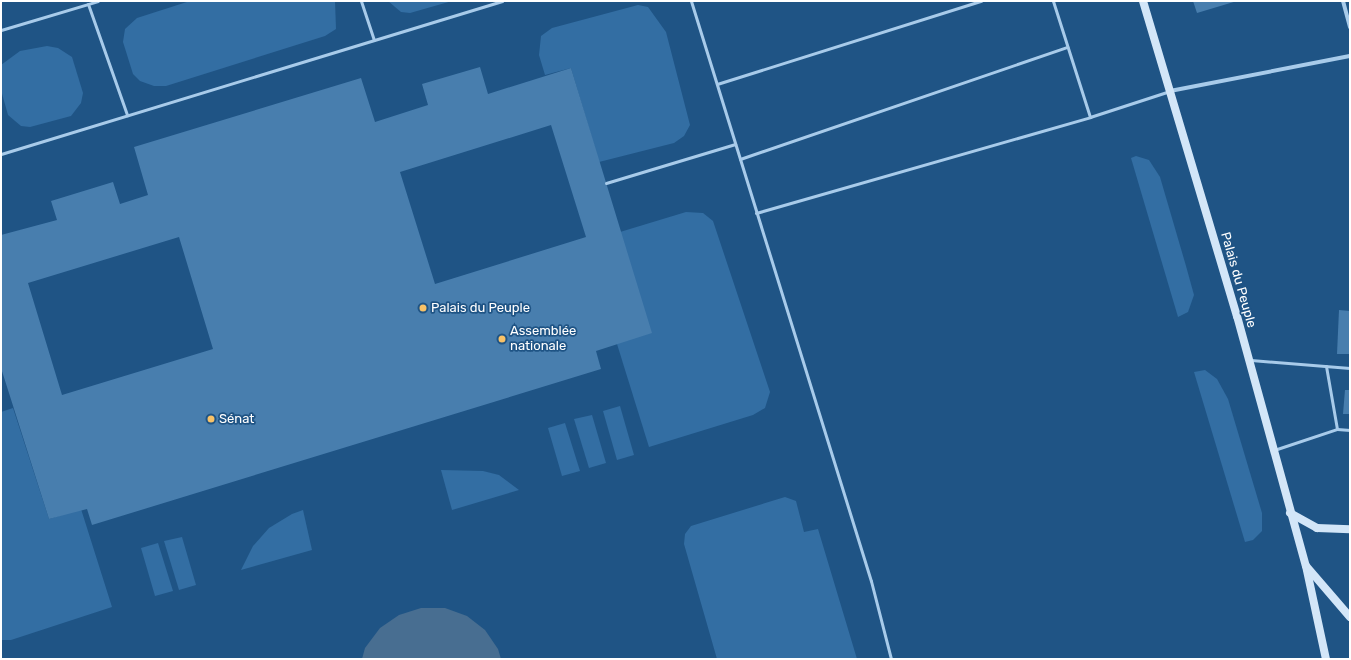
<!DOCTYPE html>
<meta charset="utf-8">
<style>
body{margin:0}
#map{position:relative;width:1351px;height:660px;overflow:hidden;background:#1f5485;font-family:Rubik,sans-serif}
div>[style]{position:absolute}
.green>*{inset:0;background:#336ea3}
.water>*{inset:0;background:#486e91}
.building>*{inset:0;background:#487eae}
.lane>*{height:3px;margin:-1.5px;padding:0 1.5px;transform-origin:1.5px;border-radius:1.5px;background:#a8cbea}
.street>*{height:4px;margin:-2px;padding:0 2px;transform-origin:2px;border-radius:2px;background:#a8cbea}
.secondary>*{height:8px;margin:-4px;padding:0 4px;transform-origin:4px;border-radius:4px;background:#d3e6f8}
.dots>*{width:11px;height:11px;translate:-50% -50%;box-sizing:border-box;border:2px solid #1f5485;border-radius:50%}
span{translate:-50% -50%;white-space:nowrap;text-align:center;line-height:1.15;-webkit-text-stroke:3.5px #1f5485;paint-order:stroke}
.street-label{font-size:13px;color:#fff}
.poi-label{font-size:13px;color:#fff}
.left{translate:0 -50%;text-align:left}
.frame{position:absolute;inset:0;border:2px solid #fff;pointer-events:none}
</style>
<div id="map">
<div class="green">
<div style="clip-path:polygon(190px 1px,335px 1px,336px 29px,325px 36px,166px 86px,154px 86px,140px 81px,133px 74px,123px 42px,125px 29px,137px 18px)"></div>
<div style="clip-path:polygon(388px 1px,452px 1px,410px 13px,401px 12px)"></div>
<div style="clip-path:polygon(638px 5px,648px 7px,666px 32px,690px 125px,684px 136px,674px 143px,599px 162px,571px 68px,545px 75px,539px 55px,541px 36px,552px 28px)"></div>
<div style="clip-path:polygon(47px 46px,58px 48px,72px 57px,83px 93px,81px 103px,71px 116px,30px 127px,21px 126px,8px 115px,1px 90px,1px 65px,20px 51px)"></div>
<div style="clip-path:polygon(1136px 156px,1149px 160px,1160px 177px,1186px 266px,1194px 295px,1188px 312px,1178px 317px,1131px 158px)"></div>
<div style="clip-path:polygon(686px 212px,703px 213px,713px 221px,770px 392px,765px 408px,753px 415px,649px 447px,617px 344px,620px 232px)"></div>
<div style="clip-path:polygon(1205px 370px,1217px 379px,1228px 399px,1262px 513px,1262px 531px,1253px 540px,1245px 542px,1194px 372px)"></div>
<div style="clip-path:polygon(620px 406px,634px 455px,617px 460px,603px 411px)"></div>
<div style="clip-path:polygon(13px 408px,49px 519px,81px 509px,112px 607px,11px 640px,1px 640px,1px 412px)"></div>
<div style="clip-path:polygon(592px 415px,606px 463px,589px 468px,574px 419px)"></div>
<div style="clip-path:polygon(565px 423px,580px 471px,562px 476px,548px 428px)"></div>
<div style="clip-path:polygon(441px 470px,483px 471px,499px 475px,519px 490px,452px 510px)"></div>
<div style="clip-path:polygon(785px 497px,796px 501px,804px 532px,818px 529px,857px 659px,717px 659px,684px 544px,685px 534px,691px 526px)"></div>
<div style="clip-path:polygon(303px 510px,312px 550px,241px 570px,253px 546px,269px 528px,292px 514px)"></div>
<div style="clip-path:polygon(182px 537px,196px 585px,179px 590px,164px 541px)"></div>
<div style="clip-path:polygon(158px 543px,173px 591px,155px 596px,141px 548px)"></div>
</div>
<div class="water">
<div style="clip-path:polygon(421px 608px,445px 608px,467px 616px,485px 630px,498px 649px,501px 659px,362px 659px,365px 648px,380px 628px,399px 615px)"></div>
</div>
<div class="building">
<div style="clip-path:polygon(1193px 1px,1237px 1px,1197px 13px)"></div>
<div style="clip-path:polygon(evenodd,480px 67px,488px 94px,571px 68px,652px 333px,596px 351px,601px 369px,92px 525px,87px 509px,49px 519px,1px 368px,1px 235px,57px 220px,51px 201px,113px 182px,120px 204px,148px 195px,134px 147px,361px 78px,375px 122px,428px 105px,422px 84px,480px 67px,551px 125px,586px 237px,435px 284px,400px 172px,551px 125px,480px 67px,179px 237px,213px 349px,62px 395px,28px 283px,179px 237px)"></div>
<div style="clip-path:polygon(1339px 310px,1350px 311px,1350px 354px,1337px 354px)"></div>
<div style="clip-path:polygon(1345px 390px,1350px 390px,1350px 414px,1343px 414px)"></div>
</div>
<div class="lane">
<div style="left:361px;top:1px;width:41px;rotate:71.6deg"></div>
<div style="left:691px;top:1px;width:607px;rotate:72.76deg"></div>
<div style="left:871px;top:581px;width:81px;rotate:75.6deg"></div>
<div style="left:88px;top:4px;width:118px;rotate:70.6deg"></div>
<div style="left:1px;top:30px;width:101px;rotate:-16.6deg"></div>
<div style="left:717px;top:84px;width:277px;rotate:-17.5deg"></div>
<div style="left:1090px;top:117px;width:84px;rotate:-18deg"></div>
<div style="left:1px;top:154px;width:524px;rotate:-16.98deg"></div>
<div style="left:740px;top:159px;width:346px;rotate:-18.9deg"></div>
<div style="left:606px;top:183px;width:135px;rotate:-16.8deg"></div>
<div style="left:756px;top:213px;width:348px;rotate:-16deg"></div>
<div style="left:1090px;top:117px;width:122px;rotate:-107.7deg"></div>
<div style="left:1251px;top:360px;width:99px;rotate:4.6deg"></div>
<div style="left:1337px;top:429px;width:13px;rotate:4deg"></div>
<div style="left:1274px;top:450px;width:66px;rotate:-18.4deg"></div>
<div style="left:1337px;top:429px;width:64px;rotate:-99.9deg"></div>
</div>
<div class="street">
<div style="left:1343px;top:1px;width:27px;rotate:75deg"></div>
<div style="left:1170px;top:91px;width:183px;rotate:-11deg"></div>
</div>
<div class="secondary">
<div style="left:1143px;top:1px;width:329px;rotate:73.4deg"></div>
<div style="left:1237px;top:316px;width:259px;rotate:74.6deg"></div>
<div style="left:1306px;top:566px;width:95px;rotate:77.9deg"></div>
<div style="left:1290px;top:513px;width:31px;rotate:29deg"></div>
<div style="left:1317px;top:528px;width:33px;rotate:2deg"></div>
<div style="left:1307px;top:567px;width:66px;rotate:49.3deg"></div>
</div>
<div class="dots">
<div style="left:423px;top:308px;background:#f8c268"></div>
<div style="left:502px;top:339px;background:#f8c268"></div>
<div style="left:211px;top:419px;background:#f8c268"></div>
</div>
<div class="street-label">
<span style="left:1238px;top:280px;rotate:74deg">Palais du Peuple</span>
</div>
<div class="poi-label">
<span class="left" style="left:431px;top:308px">Palais du Peuple</span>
<span class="left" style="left:510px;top:339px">Assemblée<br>nationale</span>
<span class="left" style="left:219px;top:419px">Sénat</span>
</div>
<div class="frame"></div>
</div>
